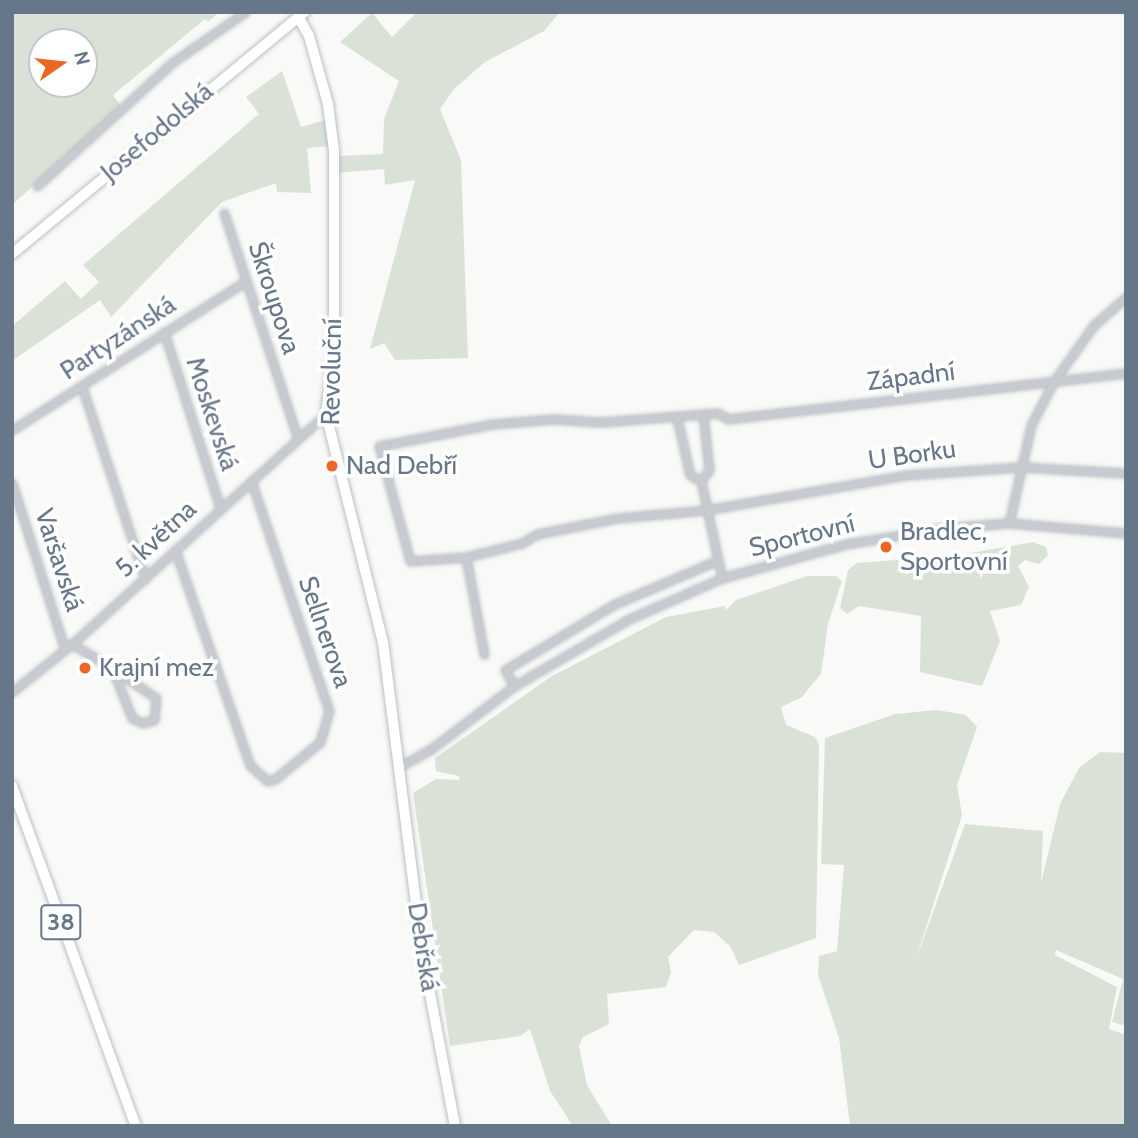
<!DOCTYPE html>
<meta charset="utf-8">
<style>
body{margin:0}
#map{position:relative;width:1138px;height:1138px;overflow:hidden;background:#f9faf7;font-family:Cabin,sans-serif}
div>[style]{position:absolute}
.green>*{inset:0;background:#dae2d8}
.roads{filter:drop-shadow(0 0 2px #bbc0c5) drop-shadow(0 0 2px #bbc0c5)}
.street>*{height:7px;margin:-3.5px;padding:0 3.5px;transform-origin:3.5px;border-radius:3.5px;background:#c7cacf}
.secondary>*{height:10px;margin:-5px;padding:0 5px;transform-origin:5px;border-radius:5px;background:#fff}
.primary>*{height:10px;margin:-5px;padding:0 5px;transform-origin:5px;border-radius:5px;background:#fff}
.dots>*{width:19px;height:19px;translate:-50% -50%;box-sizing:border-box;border:4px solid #fff;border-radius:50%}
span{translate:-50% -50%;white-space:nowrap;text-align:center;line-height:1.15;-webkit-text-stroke:7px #fff;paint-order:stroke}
.shield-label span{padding:2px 5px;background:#fff;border:2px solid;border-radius:5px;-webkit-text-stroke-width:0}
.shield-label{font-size:24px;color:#67778a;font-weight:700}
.street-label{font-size:26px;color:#67778a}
.poi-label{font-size:26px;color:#67778a}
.left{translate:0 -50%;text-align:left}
.frame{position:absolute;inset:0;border:14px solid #67778a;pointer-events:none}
.north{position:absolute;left:28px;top:28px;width:70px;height:70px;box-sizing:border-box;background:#fff;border:2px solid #c2c9d0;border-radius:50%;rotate:76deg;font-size:19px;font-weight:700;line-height:28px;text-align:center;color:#67778a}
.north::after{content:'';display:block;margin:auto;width:24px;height:32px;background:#eb6725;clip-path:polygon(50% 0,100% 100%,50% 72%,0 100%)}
</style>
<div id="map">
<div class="green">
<div style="clip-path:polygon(evenodd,12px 12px,219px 12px,208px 22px,205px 19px,113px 95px,121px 106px,12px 205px,12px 12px,42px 42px,84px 42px,84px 84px,42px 84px,42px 42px)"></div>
<div style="clip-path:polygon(417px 12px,560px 12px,544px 31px,485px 62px,455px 88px,440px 109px,461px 160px,468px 358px,395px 360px,384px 343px,370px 349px,415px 180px,385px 185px,384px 169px,337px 173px,337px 156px,383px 154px,384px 119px,399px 81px,340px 42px,372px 13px,392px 37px)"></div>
<div style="clip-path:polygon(282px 71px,301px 127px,328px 119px,329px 146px,307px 148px,311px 193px,277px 192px,276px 183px,222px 202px,111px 317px,100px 300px,12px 361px,12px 326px,65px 281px,81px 299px,99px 282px,83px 265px,259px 114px,246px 97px)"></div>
<div style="clip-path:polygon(1033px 542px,1046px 547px,1048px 555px,1039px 564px,1025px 560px,1018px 566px,1029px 587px,1021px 605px,990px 611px,1000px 641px,982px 686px,920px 672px,921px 616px,859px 606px,847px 614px,840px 608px,848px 570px,857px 563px,959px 555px)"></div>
<div style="clip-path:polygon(807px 576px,836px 576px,842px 581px,828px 624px,821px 674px,802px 697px,781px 707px,786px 725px,815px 737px,819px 745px,816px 938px,739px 965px,730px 946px,714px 932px,694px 930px,668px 957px,671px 972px,666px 987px,607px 994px,609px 1024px,583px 1037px,579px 1046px,587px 1085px,612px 1126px,573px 1126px,550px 1091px,530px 1029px,520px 1036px,450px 1046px,413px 793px,436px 779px,460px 780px,459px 776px,436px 771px,435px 758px,552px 676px,666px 617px,725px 606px,726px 610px,736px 600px)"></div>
<div style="clip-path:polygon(937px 710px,966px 715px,977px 727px,957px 785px,962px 815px,915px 962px,965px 824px,1043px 831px,1041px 883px,1060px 804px,1079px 768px,1100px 752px,1126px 753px,1126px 1026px,1112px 1022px,1123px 979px,1056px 950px,1055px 955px,1117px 987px,1109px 1029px,1126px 1035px,1126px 1126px,850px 1126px,839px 1038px,818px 975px,819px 956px,837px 951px,844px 865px,821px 864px,825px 738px,895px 714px)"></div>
</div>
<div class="roads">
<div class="street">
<div style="left:37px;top:186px;width:184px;rotate:-42.4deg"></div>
<div style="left:173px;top:62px;width:88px;rotate:-34.8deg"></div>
<div style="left:224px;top:213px;width:236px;rotate:71.9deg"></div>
<div style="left:164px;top:332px;width:185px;rotate:72.3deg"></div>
<div style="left:1126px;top:373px;width:401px;rotate:173.4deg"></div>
<div style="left:728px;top:419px;width:12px;rotate:-149deg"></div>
<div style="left:718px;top:413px;width:117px;rotate:175.6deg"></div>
<div style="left:601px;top:422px;width:48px;rotate:-176.4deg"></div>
<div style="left:553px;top:419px;width:61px;rotate:175.3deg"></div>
<div style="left:492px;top:424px;width:115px;rotate:169deg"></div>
<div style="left:379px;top:446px;width:119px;rotate:74.9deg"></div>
<div style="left:410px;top:561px;width:56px;rotate:-4.1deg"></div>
<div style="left:466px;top:557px;width:58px;rotate:-14deg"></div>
<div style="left:522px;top:543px;width:17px;rotate:-31deg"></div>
<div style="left:537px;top:534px;width:83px;rotate:-11.2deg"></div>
<div style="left:618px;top:518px;width:88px;rotate:-5.2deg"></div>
<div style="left:706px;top:510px;width:204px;rotate:-9.9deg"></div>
<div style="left:907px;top:475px;width:114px;rotate:-4deg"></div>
<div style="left:1021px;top:467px;width:105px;rotate:3.3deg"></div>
<div style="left:82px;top:387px;width:202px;rotate:71.8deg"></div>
<div style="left:677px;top:418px;width:58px;rotate:77.2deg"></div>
<div style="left:690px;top:475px;width:13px;rotate:29deg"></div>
<div style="left:12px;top:430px;width:277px;rotate:-32.5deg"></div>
<div style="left:701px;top:481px;width:99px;rotate:77.8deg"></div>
<div style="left:701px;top:481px;width:14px;rotate:-54deg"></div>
<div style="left:709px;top:470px;width:55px;rotate:-96.2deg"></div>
<div style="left:12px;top:483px;width:175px;rotate:72.4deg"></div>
<div style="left:1009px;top:523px;width:100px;rotate:-77.3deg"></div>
<div style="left:1031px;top:425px;width:50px;rotate:-62.4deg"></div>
<div style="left:1054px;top:381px;width:69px;rotate:-54.5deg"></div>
<div style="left:1094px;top:325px;width:43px;rotate:-41.2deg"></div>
<div style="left:175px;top:550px;width:228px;rotate:70.8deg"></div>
<div style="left:250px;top:765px;width:23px;rotate:43deg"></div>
<div style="left:267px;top:781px;width:8px;rotate:-14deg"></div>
<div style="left:275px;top:779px;width:58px;rotate:-39.4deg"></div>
<div style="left:320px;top:742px;width:32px;rotate:-74deg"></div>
<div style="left:329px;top:711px;width:243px;rotate:-108.7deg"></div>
<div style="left:466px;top:557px;width:99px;rotate:79.5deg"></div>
<div style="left:72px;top:644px;width:47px;rotate:31deg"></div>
<div style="left:112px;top:668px;width:53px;rotate:34.3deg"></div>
<div style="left:156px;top:698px;width:22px;rotate:95deg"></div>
<div style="left:154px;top:720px;width:12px;rotate:166deg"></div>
<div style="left:142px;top:723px;width:11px;rotate:-153deg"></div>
<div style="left:132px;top:718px;width:54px;rotate:-111.8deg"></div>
<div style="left:514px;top:686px;width:18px;rotate:-119deg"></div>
<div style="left:505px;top:670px;width:128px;rotate:-31deg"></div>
<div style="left:615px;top:604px;width:112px;rotate:-23.1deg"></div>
<div style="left:12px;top:692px;width:77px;rotate:-38.7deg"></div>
<div style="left:72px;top:644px;width:343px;rotate:-42.2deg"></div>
<div style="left:397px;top:768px;width:39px;rotate:-29deg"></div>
<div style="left:431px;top:749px;width:104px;rotate:-37.2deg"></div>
<div style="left:514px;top:686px;width:133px;rotate:-30.2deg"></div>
<div style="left:629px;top:619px;width:102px;rotate:-23.8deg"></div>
<div style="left:722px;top:578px;width:129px;rotate:-15.3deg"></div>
<div style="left:846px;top:544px;width:99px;rotate:-9.3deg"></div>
<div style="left:944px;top:528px;width:65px;rotate:-4.4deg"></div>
<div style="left:1009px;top:523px;width:117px;rotate:4.9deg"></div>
</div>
<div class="secondary">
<div style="left:299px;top:18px;width:21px;rotate:61deg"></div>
<div style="left:309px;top:36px;width:71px;rotate:74.4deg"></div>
<div style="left:328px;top:104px;width:47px;rotate:82.7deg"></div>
<div style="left:334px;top:151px;width:198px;rotate:90deg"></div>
<div style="left:334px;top:349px;width:65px;rotate:97deg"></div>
<div style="left:326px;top:414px;width:235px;rotate:76deg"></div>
<div style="left:383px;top:642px;width:311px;rotate:82.8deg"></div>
<div style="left:422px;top:951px;width:178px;rotate:79.3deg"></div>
<div style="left:12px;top:254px;width:380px;rotate:-39.6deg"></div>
</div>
<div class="primary">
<div style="left:12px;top:786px;width:362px;rotate:70deg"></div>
</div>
</div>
<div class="dots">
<div style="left:332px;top:466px;background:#eb6725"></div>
<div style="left:886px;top:547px;background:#eb6725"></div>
<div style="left:85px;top:668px;background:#eb6725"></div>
</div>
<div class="shield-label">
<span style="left:61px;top:922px">38</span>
</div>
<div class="street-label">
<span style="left:157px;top:132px;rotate:-40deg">Josefodolská</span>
<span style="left:274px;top:298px;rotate:72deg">Škroupova</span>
<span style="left:118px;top:338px;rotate:-33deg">Partyzánská</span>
<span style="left:332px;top:372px;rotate:-89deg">Revoluční</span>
<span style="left:911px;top:377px;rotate:-7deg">Západní</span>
<span style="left:212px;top:414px;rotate:72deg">Moskevská</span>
<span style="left:912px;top:455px;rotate:-8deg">U Borku</span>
<span style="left:802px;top:536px;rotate:-14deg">Sportovní</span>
<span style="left:156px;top:539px;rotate:-43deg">5. května</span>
<span style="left:59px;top:560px;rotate:72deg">Varšavská</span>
<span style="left:325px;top:632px;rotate:71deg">Sellnerova</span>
<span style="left:423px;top:947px;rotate:81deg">Debřská</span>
</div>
<div class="poi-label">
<span class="left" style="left:346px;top:466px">Nad Debří</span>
<span class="left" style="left:900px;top:547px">Bradlec,<br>Sportovní</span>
<span class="left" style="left:99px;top:668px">Krajní mez</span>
</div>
<div class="frame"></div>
<div class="north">N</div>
</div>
